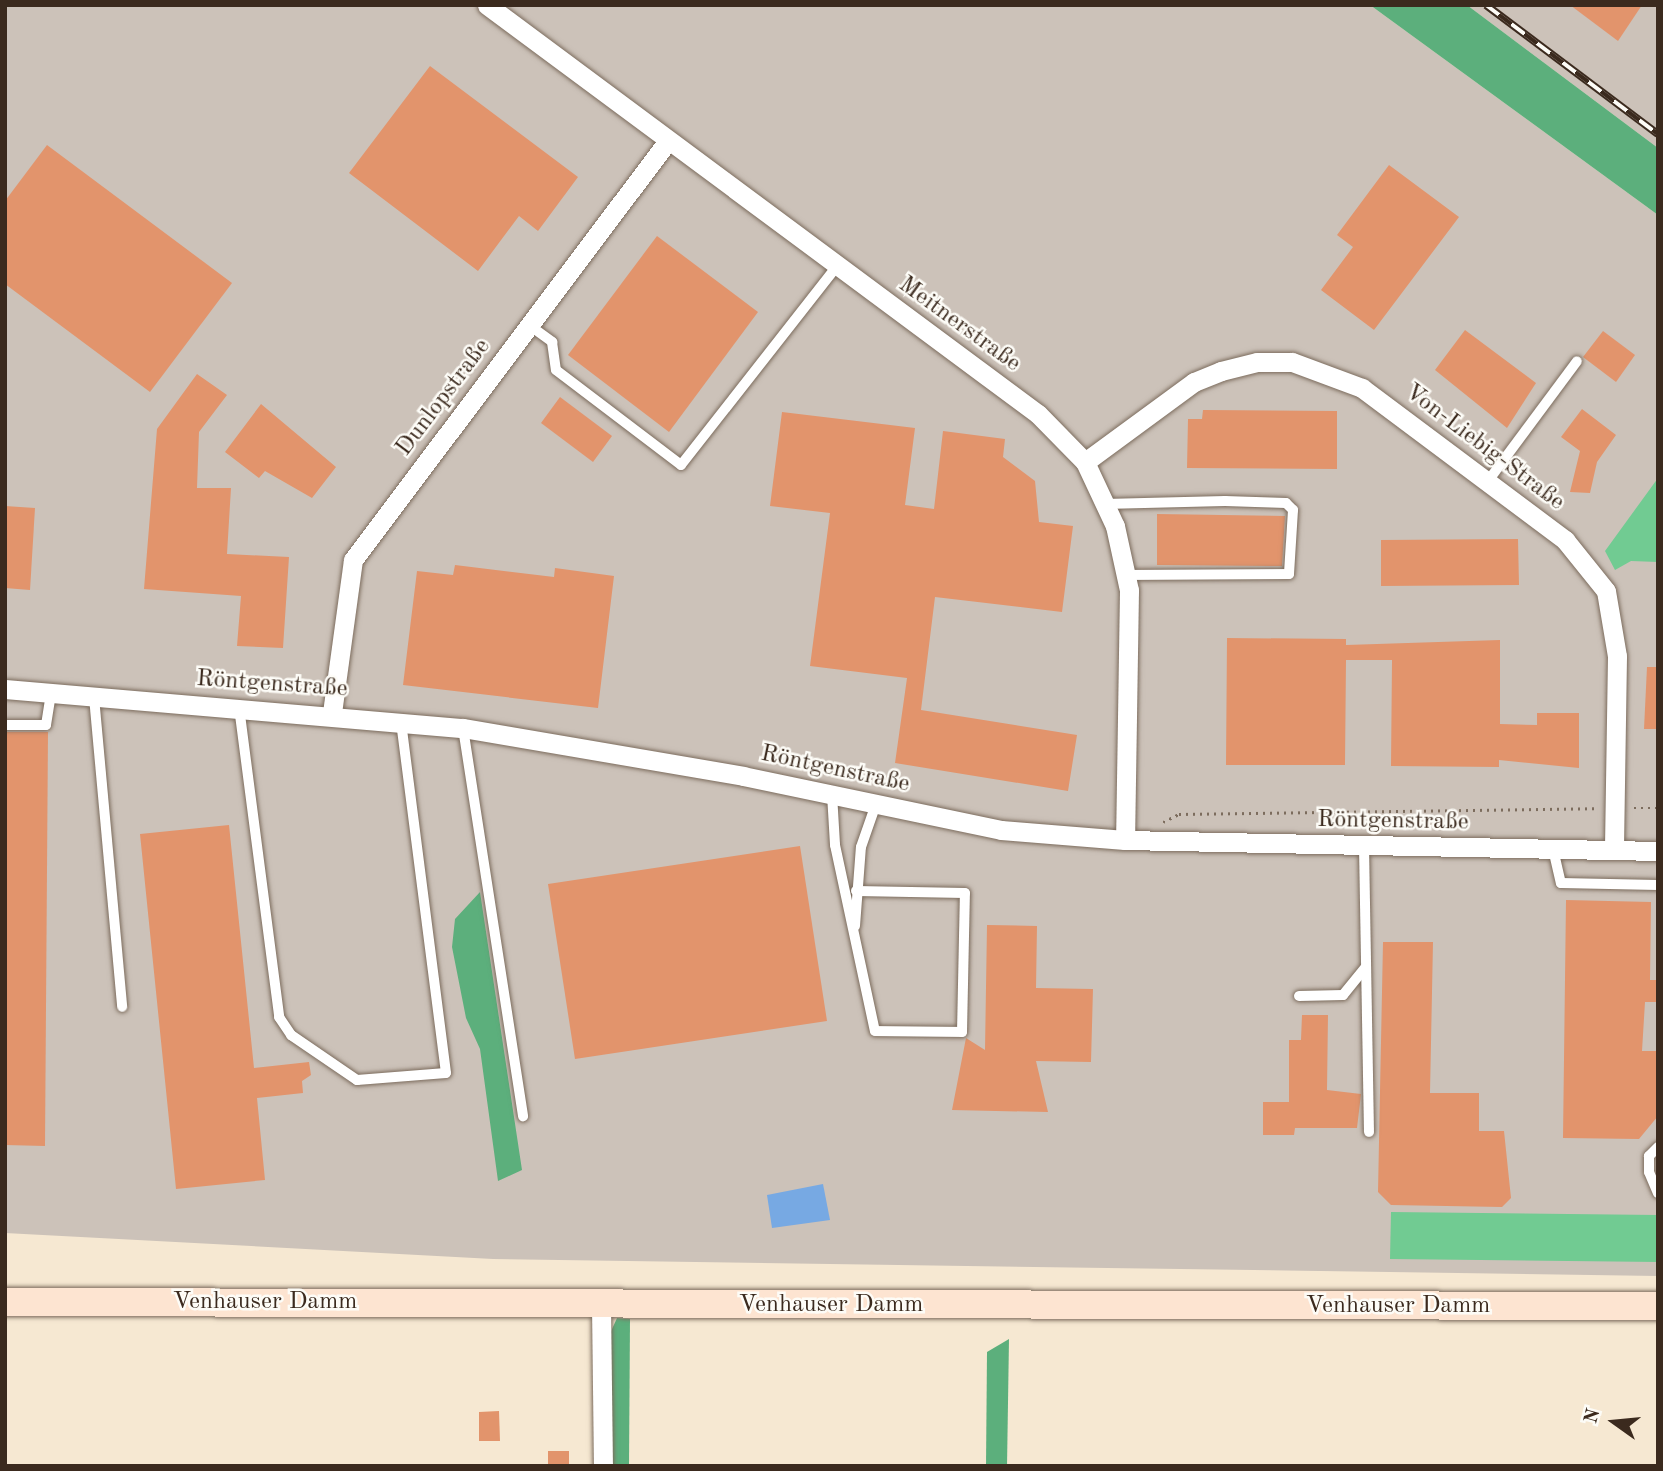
<!DOCTYPE html>
<meta charset="utf-8">
<style>
body{margin:0}
#map{position:relative;width:1663px;height:1471px;overflow:hidden;background:#f6e8d2;font-family:"Old Standard TT",serif}
div>[style]{position:absolute}
.industrial>*{inset:0;background:#ccc2b9}
.green>*{inset:0;background:#71cb92}
.forest>*{inset:0;background:#5caf7c}
.water>*{inset:0;background:#77a9e3}
.building>*{inset:0;background:#e2946c}
.path>*{height:2.5px;margin-top:-1.25px;transform-origin:0;background:repeating-linear-gradient(90deg,#7c6c5d 0 2px,transparent 0 7px)}
.roads{filter:drop-shadow(0 0 2px #7c6c5d) drop-shadow(0 0 2px #7c6c5d)}
.service>*{height:10px;margin:-5px;padding:0 5px;transform-origin:5px;border-radius:5px;background:#fff}
.minor>*{height:19px;margin:-9.5px;padding:0 9.5px;transform-origin:9.5px;border-radius:9.5px;background:#fff}
.secondary>*{height:28px;margin:-14px;padding:0 14px;transform-origin:14px;border-radius:14px;background:#fde4d1}
.rail>*{height:8px;margin-top:-4px;transform-origin:0;background:repeating-linear-gradient(90deg,#fdfcf7 0 16px,#3b2a1e 0 32px);box-sizing:border-box;border-block:2px solid #3b2a1e}
span{translate:-50% -50%;white-space:nowrap;text-align:center;line-height:1.15;-webkit-text-stroke:5px #fdfcf7;paint-order:stroke}
.street-label{font-size:24px;color:#3b2a1e}
.frame{position:absolute;inset:0;border:7px solid #3b2a1e;pointer-events:none}
.north{position:absolute;left:1579px;top:1387px;width:70px;height:70px;-webkit-text-stroke:5px #fdfcf7;paint-order:stroke;rotate:285deg;font-size:19px;font-weight:700;line-height:28px;text-align:center;color:#3b2a1e}
.north::after{content:'';display:block;margin:auto;width:24px;height:32px;background:#3b2a1e;clip-path:polygon(50% 0,100% 100%,50% 72%,0 100%)}
</style>
<div id="map">
<div class="industrial">
<div style="clip-path:polygon(5px 5px,1370px 5px,1658px 215px,1658px 1276px,493px 1259px,5px 1233px)"></div>
<div style="clip-path:polygon(1467px 5px,1658px 5px,1658px 148px)"></div>
</div>
<div class="green">
<div style="clip-path:polygon(1658px 478px,1658px 562px,1631px 561px,1615px 570px,1605px 551px)"></div>
<div style="clip-path:polygon(1391px 1212px,1658px 1215px,1658px 1262px,1390px 1259px)"></div>
</div>
<div class="forest">
<div style="clip-path:polygon(1370px 5px,1467px 5px,1658px 148px,1658px 215px)"></div>
<div style="clip-path:polygon(480px 892px,522px 1170px,498px 1181px,480px 1049px,466px 1018px,452px 947px,455px 919px)"></div>
<div style="clip-path:polygon(617px 1318px,630px 1319px,629px 1466px,605px 1466px,608px 1338px)"></div>
<div style="clip-path:polygon(1009px 1339px,1007px 1466px,986px 1466px,987px 1352px)"></div>
</div>
<div class="water">
<div style="clip-path:polygon(823px 1184px,830px 1220px,772px 1228px,767px 1195px)"></div>
</div>
<div class="building">
<div style="clip-path:polygon(1570px 5px,1642px 5px,1618px 41px)"></div>
<div style="clip-path:polygon(430px 66px,578px 177px,538px 231px,519px 216px,478px 271px,349px 173px)"></div>
<div style="clip-path:polygon(47px 145px,232px 283px,150px 392px,5px 284px,5px 201px)"></div>
<div style="clip-path:polygon(1389px 165px,1459px 217px,1374px 330px,1321px 290px,1353px 247px,1337px 235px)"></div>
<div style="clip-path:polygon(657px 236px,758px 312px,669px 432px,568px 355px)"></div>
<div style="clip-path:polygon(1465px 330px,1536px 383px,1507px 428px,1435px 370px)"></div>
<div style="clip-path:polygon(1603px 331px,1635px 355px,1616px 382px,1583px 357px)"></div>
<div style="clip-path:polygon(197px 374px,227px 395px,199px 432px,197px 488px,231px 488px,227px 554px,289px 557px,283px 648px,237px 646px,241px 596px,144px 589px,157px 429px)"></div>
<div style="clip-path:polygon(560px 397px,612px 436px,593px 462px,541px 423px)"></div>
<div style="clip-path:polygon(261px 404px,336px 467px,312px 498px,265px 471px,259px 478px,225px 452px)"></div>
<div style="clip-path:polygon(1582px 409px,1616px 435px,1597px 462px,1590px 493px,1570px 492px,1580px 451px,1561px 437px)"></div>
<div style="clip-path:polygon(1203px 410px,1337px 411px,1337px 469px,1187px 468px,1188px 419px,1202px 419px)"></div>
<div style="clip-path:polygon(782px 412px,915px 428px,905px 505px,934px 509px,943px 431px,1005px 439px,1003px 457px,1035px 481px,1039px 522px,1073px 526px,1062px 612px,935px 597px,921px 710px,1077px 735px,1068px 791px,895px 763px,907px 678px,810px 666px,830px 513px,770px 506px)"></div>
<div style="clip-path:polygon(5px 506px,35px 508px,30px 590px,5px 588px)"></div>
<div style="clip-path:polygon(1157px 514px,1285px 516px,1282px 566px,1157px 565px)"></div>
<div style="clip-path:polygon(1518px 539px,1519px 585px,1381px 586px,1381px 540px)"></div>
<div style="clip-path:polygon(455px 565px,554px 577px,555px 568px,614px 576px,598px 708px,403px 685px,417px 571px,453px 575px)"></div>
<div style="clip-path:polygon(1227px 638px,1346px 639px,1346px 645px,1500px 640px,1500px 724px,1537px 725px,1537px 713px,1579px 713px,1579px 768px,1499px 760px,1499px 767px,1391px 766px,1392px 660px,1346px 660px,1345px 765px,1226px 765px)"></div>
<div style="clip-path:polygon(1647px 667px,1658px 667px,1658px 729px,1644px 729px)"></div>
<div style="clip-path:polygon(5px 732px,48px 732px,45px 1146px,5px 1145px)"></div>
<div style="clip-path:polygon(229px 825px,254px 1068px,309px 1062px,311px 1075px,302px 1081px,303px 1093px,257px 1098px,265px 1180px,176px 1189px,140px 834px)"></div>
<div style="clip-path:polygon(800px 846px,827px 1021px,575px 1059px,548px 884px)"></div>
<div style="clip-path:polygon(1566px 900px,1651px 902px,1650px 980px,1658px 980px,1658px 1002px,1645px 1002px,1642px 1051px,1658px 1051px,1658px 1116px,1639px 1139px,1563px 1138px)"></div>
<div style="clip-path:polygon(987px 925px,1037px 926px,1036px 988px,1093px 989px,1091px 1062px,1036px 1061px,1048px 1112px,952px 1110px,966px 1038px,985px 1050px)"></div>
<div style="clip-path:polygon(1383px 942px,1433px 942px,1430px 1093px,1479px 1093px,1479px 1131px,1504px 1131px,1511px 1198px,1502px 1207px,1391px 1205px,1378px 1192px)"></div>
<div style="clip-path:polygon(1302px 1015px,1328px 1015px,1327px 1090px,1361px 1094px,1357px 1128px,1295px 1128px,1294px 1135px,1263px 1135px,1263px 1102px,1289px 1102px,1289px 1040px,1301px 1040px)"></div>
<div style="clip-path:polygon(499px 1411px,500px 1441px,479px 1441px,479px 1412px)"></div>
<div style="clip-path:polygon(548px 1451px,569px 1451px,569px 1466px,548px 1466px)"></div>
</div>
<div class="path">
<div style="left:1634px;top:808px;width:24px"></div>
<div style="left:1163px;top:822px;width:18px;rotate:-27deg"></div>
<div style="left:1179px;top:814px;width:416px;rotate:-0.8deg"></div>
</div>
<div class="roads">
<div class="service">
<div style="left:529px;top:325px;width:29px;rotate:36deg"></div>
<div style="left:552px;top:342px;width:28px;rotate:82deg"></div>
<div style="left:556px;top:370px;width:157px;rotate:37.2deg"></div>
<div style="left:681px;top:465px;width:254px;rotate:-51.9deg"></div>
<div style="left:1488px;top:481px;width:149px;rotate:-53.4deg"></div>
<div style="left:1104px;top:504px;width:121px;rotate:-1.4deg"></div>
<div style="left:1225px;top:501px;width:61px;rotate:1.9deg"></div>
<div style="left:1286px;top:503px;width:10px;rotate:45deg"></div>
<div style="left:1293px;top:510px;width:64px;rotate:93.6deg"></div>
<div style="left:1289px;top:574px;width:164px;rotate:179.7deg"></div>
<div style="left:94px;top:697px;width:311px;rotate:84.8deg"></div>
<div style="left:239px;top:707px;width:313px;rotate:82.6deg"></div>
<div style="left:279px;top:1017px;width:22px;rotate:56deg"></div>
<div style="left:291px;top:1035px;width:80px;rotate:34.3deg"></div>
<div style="left:357px;top:1080px;width:89px;rotate:-4.5deg"></div>
<div style="left:446px;top:1073px;width:355px;rotate:-97.3deg"></div>
<div style="left:5px;top:725px;width:41px"></div>
<div style="left:46px;top:725px;width:31px;rotate:-81deg"></div>
<div style="left:463px;top:728px;width:393px;rotate:81.2deg"></div>
<div style="left:832px;top:794px;width:51px;rotate:86.6deg"></div>
<div style="left:835px;top:845px;width:190px;rotate:77.9deg"></div>
<div style="left:875px;top:1031px;width:87px;rotate:0.7deg"></div>
<div style="left:962px;top:1032px;width:139px;rotate:-88.8deg"></div>
<div style="left:965px;top:893px;width:109px;rotate:-178.9deg"></div>
<div style="left:1364px;top:846px;width:286px;rotate:89deg"></div>
<div style="left:1553px;top:849px;width:35px;rotate:77deg"></div>
<div style="left:1561px;top:883px;width:97px;rotate:1.2deg"></div>
<div style="left:855px;top:926px;width:79px;rotate:-85.7deg"></div>
<div style="left:861px;top:847px;width:46px;rotate:-70.8deg"></div>
<div style="left:1299px;top:996px;width:44px;rotate:-1.3deg"></div>
<div style="left:1343px;top:995px;width:35px;rotate:-51deg"></div>
<div style="left:1658px;top:1147px;width:13px;rotate:135deg"></div>
<div style="left:1649px;top:1156px;width:16px;rotate:90deg"></div>
<div style="left:1649px;top:1172px;width:23px;rotate:67deg"></div>
</div>
<div class="minor">
<div style="left:487px;top:5px;width:686px;rotate:36.59deg"></div>
<div style="left:1038px;top:414px;width:67px;rotate:45.6deg"></div>
<div style="left:1085px;top:462px;width:71px;rotate:64.9deg"></div>
<div style="left:1115px;top:526px;width:66px;rotate:77.7deg"></div>
<div style="left:1129px;top:590px;width:250px;rotate:90.9deg"></div>
<div style="left:1085px;top:462px;width:135px;rotate:-36.3deg"></div>
<div style="left:1194px;top:382px;width:29px;rotate:-22deg"></div>
<div style="left:1221px;top:371px;width:37px;rotate:-14deg"></div>
<div style="left:1257px;top:362px;width:35px"></div>
<div style="left:1292px;top:362px;width:75px;rotate:20.4deg"></div>
<div style="left:1362px;top:388px;width:254px;rotate:36.8deg"></div>
<div style="left:1565px;top:540px;width:65px;rotate:51.2deg"></div>
<div style="left:1606px;top:591px;width:66px;rotate:80.4deg"></div>
<div style="left:1617px;top:656px;width:194px;rotate:90.9deg"></div>
<div style="left:5px;top:689px;width:460px;rotate:4.9deg"></div>
<div style="left:463px;top:728px;width:284px;rotate:9.7deg"></div>
<div style="left:743px;top:776px;width:264px;rotate:11.8deg"></div>
<div style="left:1001px;top:830px;width:124px;rotate:4.6deg"></div>
<div style="left:1125px;top:840px;width:533px;rotate:1.18deg"></div>
<div style="left:332px;top:713px;width:154px;rotate:-82.2deg"></div>
<div style="left:353px;top:560px;width:523px;rotate:-53.09deg"></div>
<div style="left:601px;top:1305px;width:161px;rotate:89.3deg"></div>
</div>
<div class="secondary">
<div style="left:5px;top:1302px;width:1653px;rotate:0.14deg"></div>
</div>
</div>
<div class="rail">
<div style="left:1486px;top:5px;width:215px;rotate:36.9deg"></div>
</div>
<div class="street-label">
<span style="left:959px;top:325px;rotate:36deg">Meitnerstraße</span>
<span style="left:444px;top:398px;rotate:-53deg">Dunlopstraße</span>
<span style="left:1484px;top:448px;rotate:37deg">Von-Liebig-Straße</span>
<span style="left:272px;top:685px;rotate:4deg">Röntgenstraße</span>
<span style="left:835px;top:770px;rotate:12deg">Röntgenstraße</span>
<span style="left:1393px;top:822px;rotate:1deg">Röntgenstraße</span>
<span style="left:265px;top:1303px">Venhauser Damm</span>
<span style="left:831px;top:1306px">Venhauser Damm</span>
<span style="left:1398px;top:1307px">Venhauser Damm</span>
</div>
<div class="frame"></div>
<div class="north">N</div>
</div>
